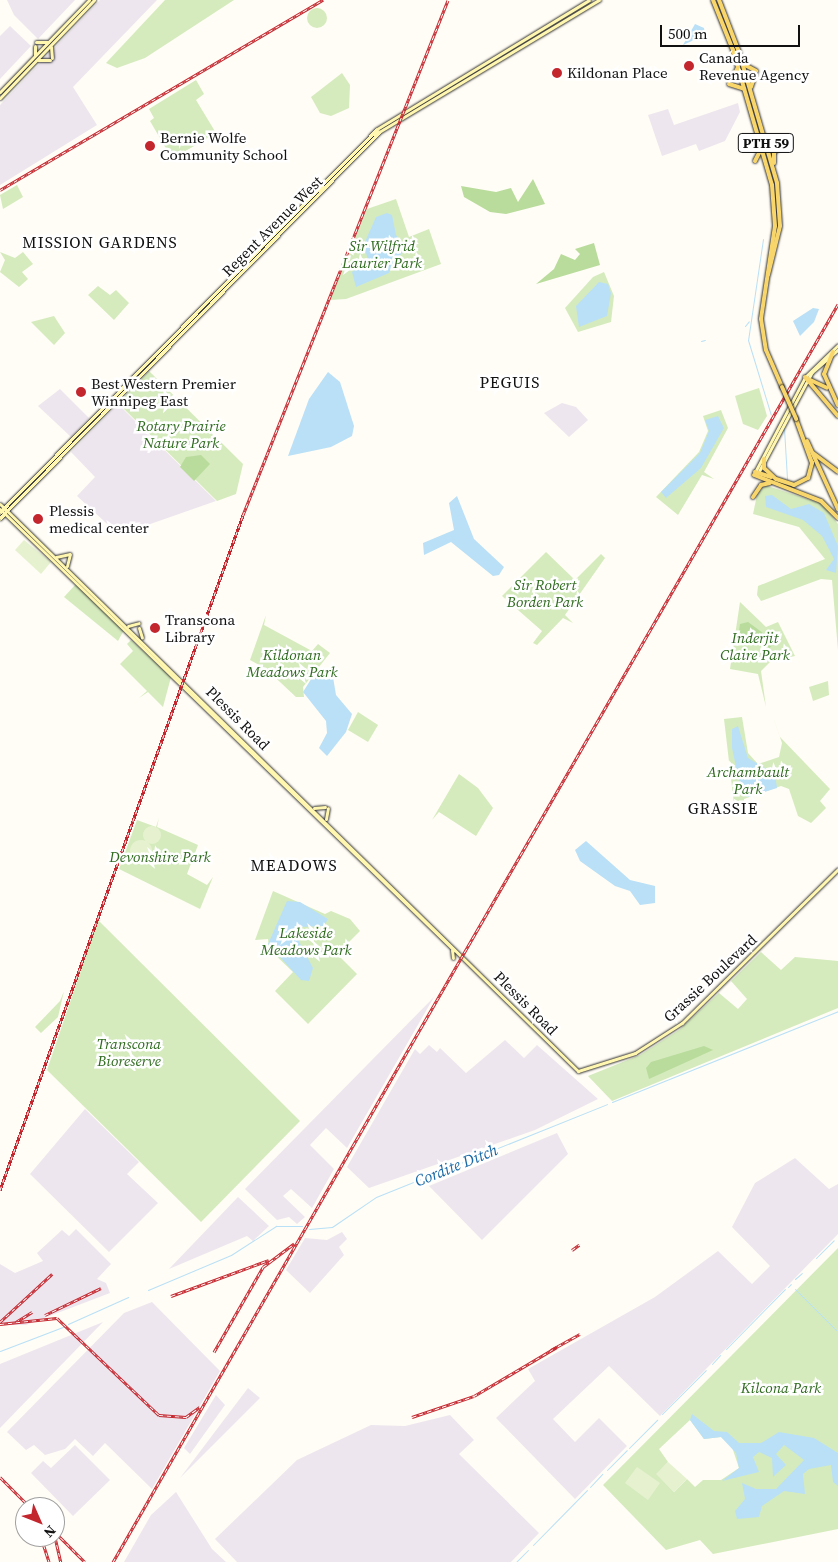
<!DOCTYPE html>
<style>
body{margin:0}
#map{position:relative;width:838px;height:1562px;overflow:hidden;background:#fffdf5;font-family:"Source Serif 4",serif}
div>[style]{position:absolute}
.industrial>*{inset:0;background:#eee6ef}
.green>*{inset:0;background:#d5ebbd}
.round{border-radius:50%}
.forest>*{inset:0;background:#b9dc9c}
.pitch>*{inset:0;background:#e6f2cf}
.water>*{inset:0;background:#b9e0f7}
.stream>*{height:1px;margin:-0.5px;padding:0 0.5px;transform-origin:0.5px;border-radius:0.5px;background:#b9e0f7}
.roads{filter:drop-shadow(0 0 1px #333) drop-shadow(0 0 1px #333)}
.secondary>*{height:3px;margin:-1.5px;padding:0 1.5px;transform-origin:1.5px;border-radius:1.5px;background:#fff6b0}
.primary>*{height:4px;margin:-2px;padding:0 2px;transform-origin:2px;border-radius:2px;background:#f9d66b}
.rail>*{height:3px;margin-top:-1.5px;transform-origin:0;background:repeating-linear-gradient(90deg,#fff 0 4px,#c4262e 0 8px);box-sizing:border-box;border-block:1px solid #c4262e}
.bridges{filter:drop-shadow(0 0 1px #222) drop-shadow(0 0 1px #222)}
.primary-bridge>*{height:4px;margin:-2px;padding:0 2px;transform-origin:2px;border-radius:2px;background:#f9d66b}
.dots>*{width:14px;height:14px;translate:-50% -50%;box-sizing:border-box;border:2px solid #fff;border-radius:50%}
span{translate:-50% -50%;white-space:nowrap;text-align:center;line-height:1.15;-webkit-text-stroke:5px #fff;paint-order:stroke}
.shield-label span{padding:1px 4px;background:#fff;border:1px solid;border-radius:4px;-webkit-text-stroke-width:0}
.shield-label{font-size:14px;color:#111;font-weight:700}
.poi-label{font-size:15px;color:#111}
.left{translate:0 -50%;text-align:left}
.street-label{font-size:15px;color:#111}
.park-label{font-size:15px;color:#2f6b1f;font-style:italic}
.neighbourhood-label{font-size:16px;color:#111;letter-spacing:1px}
.water-label{font-size:16px;color:#1768a6;font-style:italic}
.north{position:absolute;left:15px;top:1497px;width:50px;height:50px;box-sizing:border-box;background:#fff;border:1px solid #a0a0a0;border-radius:50%;rotate:134deg;font-size:14px;font-weight:700;line-height:20px;text-align:center;color:#111}
.north::after{content:'';display:block;margin:auto;width:18px;height:22px;background:#c4262e;clip-path:polygon(50% 0,100% 100%,50% 72%,0 100%)}
.scale{position:absolute;left:660px;top:25px;width:140px;height:22px;box-sizing:border-box;border:2px solid #111;border-top:0;padding-left:6px;font-size:15px;line-height:18px;white-space:nowrap;color:#111;-webkit-text-stroke:4px #fff;paint-order:stroke}
</style>
<div id="map">
<div class="industrial">
<div style="clip-path:polygon(7px 0,75px 0,38px 39px,14px 15px)"></div>
<div style="clip-path:polygon(100px 0,157px 0,73px 87px,97px 125px,0 185px,0 105px)"></div>
<div style="clip-path:polygon(10px 26px,31px 46px,0 79px,0 36px)"></div>
<div style="clip-path:polygon(738px 103px,740px 112px,725px 141px,699px 151px,696px 144px,662px 156px,648px 115px,668px 109px,674px 125px)"></div>
<div style="clip-path:polygon(60px 389px,89px 418px,71px 437px,38px 406px)"></div>
<div style="clip-path:polygon(562px 403px,576px 407px,588px 420px,569px 437px,544px 413px)"></div>
<div style="clip-path:polygon(118px 404px,216px 501px,119px 535px,77px 496px,95px 477px,71px 452px)"></div>
<div style="clip-path:polygon(434px 997px,347px 1148px,326px 1128px,310px 1145px,334px 1169px,312px 1208px,291px 1189px,283px 1196px,305px 1217px,297px 1224px,289px 1217px,277px 1220px,245px 1189px)"></div>
<div style="clip-path:polygon(505px 1040px,524px 1058px,537px 1045px,598px 1099px,535px 1130px,369px 1188px,347px 1167px,415px 1049px,420px 1054px,429px 1045px,437px 1052px,440px 1048px,466px 1073px)"></div>
<div style="clip-path:polygon(85px 1109px,139px 1162px,127px 1174px,158px 1203px,109px 1252px,30px 1174px)"></div>
<div style="clip-path:polygon(557px 1133px,568px 1154px,482px 1240px,429px 1186px)"></div>
<div style="clip-path:polygon(795px 1158px,829px 1189px,838px 1184px,838px 1234px,660px 1416px,609px 1366px,553px 1419px,575px 1442px,599px 1418px,627px 1446px,575px 1499px,496px 1418px,535px 1381px,528px 1369px,655px 1297px,718px 1251px,752px 1284px,770px 1266px,732px 1227px,755px 1183px)"></div>
<div style="clip-path:polygon(238px 1197px,269px 1226px,253px 1241px,247px 1236px,169px 1269px)"></div>
<div style="clip-path:polygon(76px 1229px,111px 1264px,97px 1279px,106px 1283px,110px 1293px,26px 1325px,0 1325px,0 1264px,15px 1273px,43px 1261px,37px 1253px,62px 1230px,69px 1236px)"></div>
<div style="clip-path:polygon(342px 1232px,347px 1239px,339px 1247px,344px 1255px,310px 1293px,286px 1270px,305px 1238px,327px 1240px)"></div>
<div style="clip-path:polygon(152px 1302px,220px 1371px,152px 1489px,105px 1443px,93px 1456px,75px 1439px,65px 1449px,45px 1455px,34px 1445px,26px 1450px,7px 1432px,124px 1313px)"></div>
<div style="clip-path:polygon(103px 1322px,0 1428px,0 1364px)"></div>
<div style="clip-path:polygon(248px 1388px,260px 1398px,180px 1478px)"></div>
<div style="clip-path:polygon(216px 1395px,225px 1405px,190px 1454px,184px 1448px)"></div>
<div style="clip-path:polygon(450px 1415px,474px 1440px,459px 1454px,539px 1533px,511px 1562px,237px 1562px,215px 1539px,297px 1460px,371px 1425px,405px 1426px)"></div>
<div style="clip-path:polygon(75px 1445px,110px 1480px,73px 1516px,31px 1473px,43px 1461px,51px 1468px)"></div>
<div style="clip-path:polygon(176px 1492px,212px 1549px,226px 1562px,124px 1562px,151px 1515px)"></div>
</div>
<div class="green">
<div style="clip-path:polygon(165px 0,234px 0,145px 58px,117px 68px,106px 63px)"></div>
<div class="round" style="left:307px;top:8px;width:20px;height:20px"></div>
<div style="clip-path:polygon(342px 73px,350px 85px,349px 108px,331px 116px,320px 113px,311px 97px)"></div>
<div style="clip-path:polygon(196px 80px,204px 94px,196px 100px,216px 133px,172px 159px,150px 121px,154px 118px,149px 109px)"></div>
<div style="clip-path:polygon(17px 185px,23px 197px,3px 209px,0 195px)"></div>
<div style="clip-path:polygon(396px 199px,409px 237px,429px 229px,441px 264px,346px 299px,330px 300px,367px 209px)"></div>
<div style="clip-path:polygon(0 252px,15px 258px,23px 252px,33px 264px,22px 272px,28px 279px,19px 287px,0 272px,5px 260px)"></div>
<div style="clip-path:polygon(604px 272px,614px 296px,611px 322px,578px 332px,565px 308px,593px 277px)"></div>
<div style="clip-path:polygon(98px 286px,110px 295px,116px 290px,129px 303px,114px 320px,88px 295px)"></div>
<div style="clip-path:polygon(54px 316px,65px 333px,54px 345px,31px 322px)"></div>
<div style="clip-path:polygon(149px 371px,243px 464px,236px 494px,217px 501px,118px 403px)"></div>
<div style="clip-path:polygon(759px 388px,767px 416px,758px 430px,743px 424px,735px 396px)"></div>
<div style="clip-path:polygon(721px 410px,728px 428px,704px 472px,714px 479px,702px 475px,678px 515px,656px 497px,699px 452px,708px 431px,703px 416px)"></div>
<div style="clip-path:polygon(765px 485px,822px 504px,838px 524px,838px 650px,832px 580px,821px 579px,761px 601px,757px 595px,758px 586px,825px 559px,799px 527px,753px 514px,757px 495px)"></div>
<div style="clip-path:polygon(546px 552px,575px 580px,601px 554px,605px 558px,565px 615px,573px 623px,563px 618px,537px 645px,533px 643px,542px 631px,502px 596px)"></div>
<div style="clip-path:polygon(76px 584px,124px 630px,118px 641px,64px 597px)"></div>
<div style="clip-path:polygon(740px 602px,766px 627px,778px 622px,795px 656px,771px 661px,761px 671px,766px 707px,758px 674px,730px 669px)"></div>
<div style="clip-path:polygon(266px 615px,264px 625px,312px 651px,318px 644px,330px 653px,303px 687px,304px 697px,296px 697px,265px 668px,250px 660px)"></div>
<div style="clip-path:polygon(131px 640px,171px 677px,163px 707px,148px 692px,139px 698px,147px 691px,120px 664px,133px 651px,127px 644px)"></div>
<div style="clip-path:polygon(828px 681px,829px 695px,813px 701px,809px 687px)"></div>
<div style="clip-path:polygon(770px 709px,780px 737px,830px 789px,820px 801px,826px 808px,811px 823px,798px 816px,789px 789px,781px 786px,744px 799px,744px 804px,734px 804px,724px 719px,742px 717px,748px 753px,758px 764px,779px 757px,782px 743px)"></div>
<div style="clip-path:polygon(358px 712px,378px 725px,368px 742px,348px 730px)"></div>
<div style="clip-path:polygon(459px 774px,478px 788px,493px 808px,476px 836px,439px 812px,432px 820px)"></div>
<div style="clip-path:polygon(159px 818px,157px 827px,198px 845px,187px 874px,207px 885px,213px 877px,200px 909px,119px 869px,137px 820px,156px 827px)"></div>
<div style="clip-path:polygon(273px 891px,325px 914px,331px 911px,350px 919px,360px 931px,337px 954px,357px 974px,308px 1024px,275px 991px,293px 972px,269px 949px,268px 939px,255px 940px)"></div>
<div style="clip-path:polygon(98px 920px,300px 1121px,201px 1222px,47px 1070px)"></div>
<div style="clip-path:polygon(761px 952px,781px 970px,795px 957px,838px 961px,838px 1008px,612px 1101px,588px 1076px,640px 1055px,679px 1030px,719px 993px,738px 1009px,747px 999px,731px 981px)"></div>
<div style="clip-path:polygon(64px 991px,58px 1017px,41px 1033px,35px 1027px,60px 1001px)"></div>
<div style="clip-path:polygon(evenodd,838px 1248px,838px 1529px,713px 1554px,700px 1540px,666px 1550px,603px 1485px,838px 1248px,690px 1420px,704px 1439px,721px 1437px,732px 1447px,739px 1468px,721px 1480px,703px 1480px,695px 1487px,687px 1479px,674px 1492px,657px 1474px,668px 1462px,659px 1449px,690px 1420px)"></div>
</div>
<div class="forest">
<div style="clip-path:polygon(533px 179px,545px 204px,506px 214px,490px 212px,464px 197px,461px 186px,496px 192px,511px 188px,518px 202px)"></div>
<div style="clip-path:polygon(594px 243px,600px 265px,536px 284px,554px 269px,561px 254px,575px 260px,580px 254px,575px 249px)"></div>
<div style="clip-path:polygon(201px 455px,210px 464px,194px 481px,180px 467px,186px 457px)"></div>
<div style="clip-path:polygon(748px 622px,775px 642px,767px 651px,758px 640px,738px 637px,740px 624px)"></div>
<div style="clip-path:polygon(704px 1046px,713px 1050px,649px 1079px,646px 1068px,651px 1062px)"></div>
</div>
<div class="pitch">
<div style="clip-path:polygon(24px 540px,51px 562px,41px 574px,15px 550px)"></div>
<div class="round" style="left:143px;top:826px;width:18px;height:18px"></div>
<div class="round" style="left:130px;top:840px;width:22px;height:22px"></div>
<div style="clip-path:polygon(668px 1462px,687px 1479px,674px 1492px,656px 1474px)"></div>
<div style="clip-path:polygon(637px 1467px,660px 1483px,648px 1500px,625px 1483px)"></div>
</div>
<div class="water">
<div style="clip-path:polygon(695px 24px,704px 28px,705px 35px,683px 45px)"></div>
<div style="clip-path:polygon(387px 213px,392px 215px,396px 235px,406px 250px,394px 260px,389px 273px,356px 287px,352px 272px,368px 261px,364px 244px,376px 217px)"></div>
<div style="clip-path:polygon(599px 282px,608px 284px,611px 293px,607px 316px,579px 327px,576px 306px)"></div>
<div style="clip-path:polygon(813px 308px,819px 309px,814px 322px,800px 336px,793px 321px)"></div>
<div style="clip-path:polygon(328px 372px,340px 382px,354px 426px,352px 436px,331px 447px,288px 456px,309px 399px)"></div>
<div style="clip-path:polygon(718px 416px,724px 428px,701px 468px,666px 498px,661px 492px,700px 453px,709px 431px,705px 420px)"></div>
<div style="clip-path:polygon(772px 495px,791px 509px,809px 504px,824px 513px,838px 546px,836px 573px,826px 570px,834px 559px,822px 536px,803px 520px,766px 507px,765px 496px)"></div>
<div style="clip-path:polygon(457px 496px,474px 539px,504px 567px,499px 575px,493px 576px,451px 542px,424px 555px,423px 543px,454px 530px,449px 503px)"></div>
<div style="clip-path:polygon(318px 668px,332px 671px,336px 695px,352px 714px,346px 732px,327px 756px,319px 748px,327px 733px,326px 721px,303px 692px)"></div>
<div style="clip-path:polygon(738px 726px,748px 758px,775px 774px,777px 788px,749px 797px,742px 795px,732px 748px,732px 729px)"></div>
<div style="clip-path:polygon(586px 841px,630px 880px,655px 886px,655px 903px,640px 905px,630px 891px,615px 886px,580px 861px,575px 850px)"></div>
<div style="clip-path:polygon(287px 901px,300px 902px,328px 919px,324px 926px,301px 927px,294px 932px,313px 968px,309px 981px,301px 980px,268px 944px)"></div>
<div style="clip-path:polygon(692px 1414px,714px 1431px,727px 1432px,739px 1443px,761px 1443px,779px 1432px,814px 1438px,838px 1453px,838px 1486px,833px 1482px,831px 1465px,809px 1469px,803px 1474px,805px 1494px,784px 1491px,762px 1506px,759px 1517px,737px 1519px,735px 1511px,745px 1499px,742px 1483px,756px 1489px,776px 1489px,804px 1460px,784px 1445px,776px 1454px,786px 1465px,773px 1477px,772px 1458px,759px 1452px,753px 1457px,759px 1472px,722px 1481px,739px 1468px,736px 1453px,721px 1437px,704px 1439px,690px 1420px)"></div>
</div>
<div class="stream">
<div style="left:763px;top:239px;width:102px;rotate:98.4deg"></div>
<div style="left:748px;top:340px;width:78px;rotate:73deg"></div>
<div style="left:745px;top:326px;width:6px;rotate:-51deg"></div>
<div style="left:701px;top:341px;width:4px;rotate:-14deg"></div>
<div style="left:784px;top:428px;width:51px;rotate:86.6deg"></div>
<div style="left:612px;top:1102px;width:244px;rotate:-21.9deg"></div>
<div style="left:309px;top:1229px;width:23px;rotate:-5deg"></div>
<div style="left:332px;top:1227px;width:53px;rotate:-34.3deg"></div>
<div style="left:376px;top:1197px;width:249px;rotate:-21.9deg"></div>
<div style="left:816px;top:1258px;width:25px;rotate:-45deg"></div>
<div style="left:795px;top:1279px;width:9px;rotate:-41deg"></div>
<div style="left:788px;top:1287px;width:4px;rotate:-45deg"></div>
<div style="left:795px;top:1289px;width:58px;rotate:45deg"></div>
<div style="left:148px;top:1290px;width:90px;rotate:-22.9deg"></div>
<div style="left:231px;top:1255px;width:54px;rotate:-32.8deg"></div>
<div style="left:276px;top:1226px;width:26px"></div>
<div style="left:68px;top:1324px;width:66px;rotate:-24.2deg"></div>
<div style="left:726px;top:1349px;width:84px;rotate:-45.5deg"></div>
<div style="left:0;top:1351px;width:70px;rotate:-21deg"></div>
<div style="left:712px;top:1364px;width:12px;rotate:-48deg"></div>
<div style="left:662px;top:1414px;width:62px;rotate:-45deg"></div>
<div style="left:629px;top:1448px;width:40px;rotate:-45deg"></div>
<div style="left:607px;top:1470px;width:28px;rotate:-45deg"></div>
<div style="left:590px;top:1487px;width:18px;rotate:-47deg"></div>
<div style="left:533px;top:1545px;width:77px;rotate:-45.5deg"></div>
<div style="left:516px;top:1562px;width:17px;rotate:-45deg"></div>
</div>
<div class="roads">
<div class="secondary">
<div style="left:36px;top:42px;width:12px"></div>
<div style="left:35px;top:46px;width:9px;rotate:90deg"></div>
<div style="left:51px;top:47px;width:11px;rotate:85deg"></div>
<div style="left:38px;top:60px;width:12px"></div>
<div style="left:0;top:92px;width:128px;rotate:-45.9deg"></div>
<div style="left:0;top:98px;width:136px;rotate:-46.2deg"></div>
<div style="left:230px;top:266px;width:14px;rotate:-4deg"></div>
<div style="left:755px;top:472px;width:107px;rotate:-62.2deg"></div>
<div style="left:805px;top:377px;width:46px;rotate:-44.1deg"></div>
<div style="left:758px;top:473px;width:115px;rotate:-61.9deg"></div>
<div style="left:812px;top:372px;width:35px;rotate:-41deg"></div>
<div style="left:0;top:504px;width:810px;rotate:44.45deg"></div>
<div style="left:578px;top:1071px;width:60px;rotate:-17.5deg"></div>
<div style="left:635px;top:1053px;width:56px;rotate:-32.6deg"></div>
<div style="left:682px;top:1023px;width:219px;rotate:-44.6deg"></div>
<div style="left:0;top:509px;width:633px;rotate:44.17deg"></div>
<div style="left:0;top:512px;width:537px;rotate:-45.45deg"></div>
<div style="left:377px;top:129px;width:248px;rotate:-31.3deg"></div>
<div style="left:0;top:518px;width:541px;rotate:-45.52deg"></div>
<div style="left:379px;top:132px;width:257px;rotate:-31deg"></div>
<div style="left:56px;top:557px;width:14px;rotate:-12deg"></div>
<div style="left:67px;top:566px;width:12px;rotate:-76deg"></div>
<div style="left:128px;top:626px;width:11px;rotate:-15deg"></div>
<div style="left:139px;top:628px;width:10px;rotate:73deg"></div>
<div style="left:314px;top:808px;width:11px;rotate:-5deg"></div>
<div style="left:326px;top:819px;width:11px;rotate:-80deg"></div>
<div style="left:452px;top:950px;width:8px;rotate:83deg"></div>
</div>
<div class="primary">
<div style="left:713px;top:0;width:54px;rotate:68.2deg"></div>
<div style="left:733px;top:50px;width:141px;rotate:73.9deg"></div>
<div style="left:772px;top:185px;width:41px;rotate:85.8deg"></div>
<div style="left:775px;top:226px;width:94px;rotate:98.6deg"></div>
<div style="left:761px;top:319px;width:31px;rotate:81deg"></div>
<div style="left:766px;top:350px;width:40px;rotate:66.6deg"></div>
<div style="left:719px;top:0;width:56px;rotate:69deg"></div>
<div style="left:739px;top:52px;width:136px;rotate:73.8deg"></div>
<div style="left:777px;top:183px;width:43px;rotate:86deg"></div>
<div style="left:780px;top:226px;width:50px;rotate:103.8deg"></div>
<div style="left:743px;top:64px;width:15px;rotate:28deg"></div>
<div style="left:732px;top:80px;width:14px;rotate:-65deg"></div>
<div style="left:729px;top:84px;width:16px;rotate:18deg"></div>
<div style="left:751px;top:87px;width:13px;rotate:-72deg"></div>
<div style="left:767px;top:140px;width:14px;rotate:25deg"></div>
<div style="left:755px;top:161px;width:13px;rotate:-63deg"></div>
<div style="left:774px;top:163px;width:10px;rotate:-90deg"></div>
<div style="left:774px;top:153px;width:9px;rotate:-49deg"></div>
<div style="left:833px;top:352px;width:24px;rotate:112deg"></div>
<div style="left:824px;top:374px;width:34px;rotate:66deg"></div>
<div style="left:805px;top:377px;width:51px;rotate:49.8deg"></div>
<div style="left:806px;top:378px;width:23px;rotate:25deg"></div>
<div style="left:807px;top:441px;width:75px;rotate:65.5deg"></div>
<div style="left:813px;top:453px;width:31px;rotate:37deg"></div>
<div style="left:764px;top:459px;width:9px;rotate:90deg"></div>
<div style="left:764px;top:468px;width:16px;rotate:43deg"></div>
<div style="left:776px;top:479px;width:19px;rotate:18deg"></div>
<div style="left:794px;top:485px;width:16px;rotate:-27deg"></div>
<div style="left:808px;top:478px;width:16px;rotate:-75deg"></div>
<div style="left:812px;top:463px;width:47px;rotate:-110deg"></div>
<div style="left:755px;top:472px;width:17px;rotate:17deg"></div>
<div style="left:754px;top:475px;width:72px;rotate:21.2deg"></div>
<div style="left:821px;top:501px;width:24px;rotate:45deg"></div>
<div style="left:753px;top:497px;width:14px;rotate:-56deg"></div>
<div style="left:761px;top:485px;width:9px;rotate:-13deg"></div>
</div>
</div>
<div class="rail">
<div style="left:0;top:190px;width:375px;rotate:-30.5deg"></div>
<div style="left:0;top:1190px;width:717px;rotate:-70.2deg"></div>
<div style="left:243px;top:515px;width:554px;rotate:-68.29deg"></div>
<div style="left:572px;top:1250px;width:9px;rotate:-36deg"></div>
<div style="left:171px;top:1296px;width:104px;rotate:-20.2deg"></div>
<div style="left:45px;top:1315px;width:62px;rotate:-25.7deg"></div>
<div style="left:0;top:1322px;width:71px;rotate:-42.7deg"></div>
<div style="left:16px;top:1322px;width:19px;rotate:-32deg"></div>
<div style="left:0;top:1324px;width:57px;rotate:-6deg"></div>
<div style="left:57px;top:1318px;width:141px;rotate:43.6deg"></div>
<div style="left:159px;top:1415px;width:27px;rotate:4deg"></div>
<div style="left:186px;top:1417px;width:17px;rotate:-36deg"></div>
<div style="left:551px;top:1350px;width:33px;rotate:-29deg"></div>
<div style="left:214px;top:1352px;width:98px;rotate:-60deg"></div>
<div style="left:263px;top:1267px;width:39px;rotate:-37deg"></div>
<div style="left:412px;top:1417px;width:65px;rotate:-18.7deg"></div>
<div style="left:474px;top:1396px;width:96px;rotate:-30.6deg"></div>
<div style="left:0;top:1477px;width:42px;rotate:45deg"></div>
<div style="left:55px;top:1532px;width:42px;rotate:45deg"></div>
<div style="left:41px;top:1537px;width:26px;rotate:72deg"></div>
<div style="left:55px;top:1537px;width:26px;rotate:77deg"></div>
<div style="left:113px;top:1562px;width:1452px;rotate:-60.04deg"></div>
</div>
<div class="bridges">
<div class="primary-bridge">
<div style="left:782px;top:387px;width:35px;rotate:66deg"></div>
</div>
</div>
<div class="dots">
<div style="left:689px;top:66px;background:#c4262e"></div>
<div style="left:557px;top:73px;background:#c4262e"></div>
<div style="left:150px;top:146px;background:#c4262e"></div>
<div style="left:81px;top:392px;background:#c4262e"></div>
<div style="left:38px;top:519px;background:#c4262e"></div>
<div style="left:155px;top:628px;background:#c4262e"></div>
</div>
<div class="shield-label">
<span style="left:766px;top:143px">PTH 59</span>
</div>
<div class="poi-label">
<span class="left" style="left:699px;top:66px">Canada<br>Revenue Agency</span>
<span class="left" style="left:567px;top:73px">Kildonan Place</span>
<span class="left" style="left:160px;top:146px">Bernie Wolfe<br>Community School</span>
<span class="left" style="left:91px;top:392px">Best Western Premier<br>Winnipeg East</span>
<span class="left" style="left:49px;top:519px">Plessis<br>medical center</span>
<span class="left" style="left:165px;top:628px">Transcona<br>Library</span>
</div>
<div class="street-label">
<span style="left:272px;top:226px;rotate:-45deg">Regent Avenue West</span>
<span style="left:238px;top:718px;rotate:45deg">Plessis Road</span>
<span style="left:710px;top:978px;rotate:-43deg">Grassie Boulevard</span>
<span style="left:526px;top:1003px;rotate:45deg">Plessis Road</span>
</div>
<div class="park-label">
<span style="left:382px;top:254px">Sir Wilfrid<br>Laurier Park</span>
<span style="left:181px;top:434px">Rotary Prairie<br>Nature Park</span>
<span style="left:545px;top:593px">Sir Robert<br>Borden Park</span>
<span style="left:755px;top:646px">Inderjit<br>Claire Park</span>
<span style="left:292px;top:663px">Kildonan<br>Meadows Park</span>
<span style="left:748px;top:780px">Archambault<br>Park</span>
<span style="left:160px;top:857px">Devonshire Park</span>
<span style="left:306px;top:941px">Lakeside<br>Meadows Park</span>
<span style="left:129px;top:1052px">Transcona<br>Bioreserve</span>
<span style="left:781px;top:1388px">Kilcona Park</span>
</div>
<div class="neighbourhood-label">
<span style="left:100px;top:242px">MISSION GARDENS</span>
<span style="left:510px;top:382px">PEGUIS</span>
<span style="left:723px;top:808px">GRASSIE</span>
<span style="left:294px;top:865px">MEADOWS</span>
</div>
<div class="water-label">
<span style="left:456px;top:1165px;rotate:-22deg">Cordite Ditch</span>
</div>
<div class="north">N</div>
<div class="scale">500 m</div>
</div>
